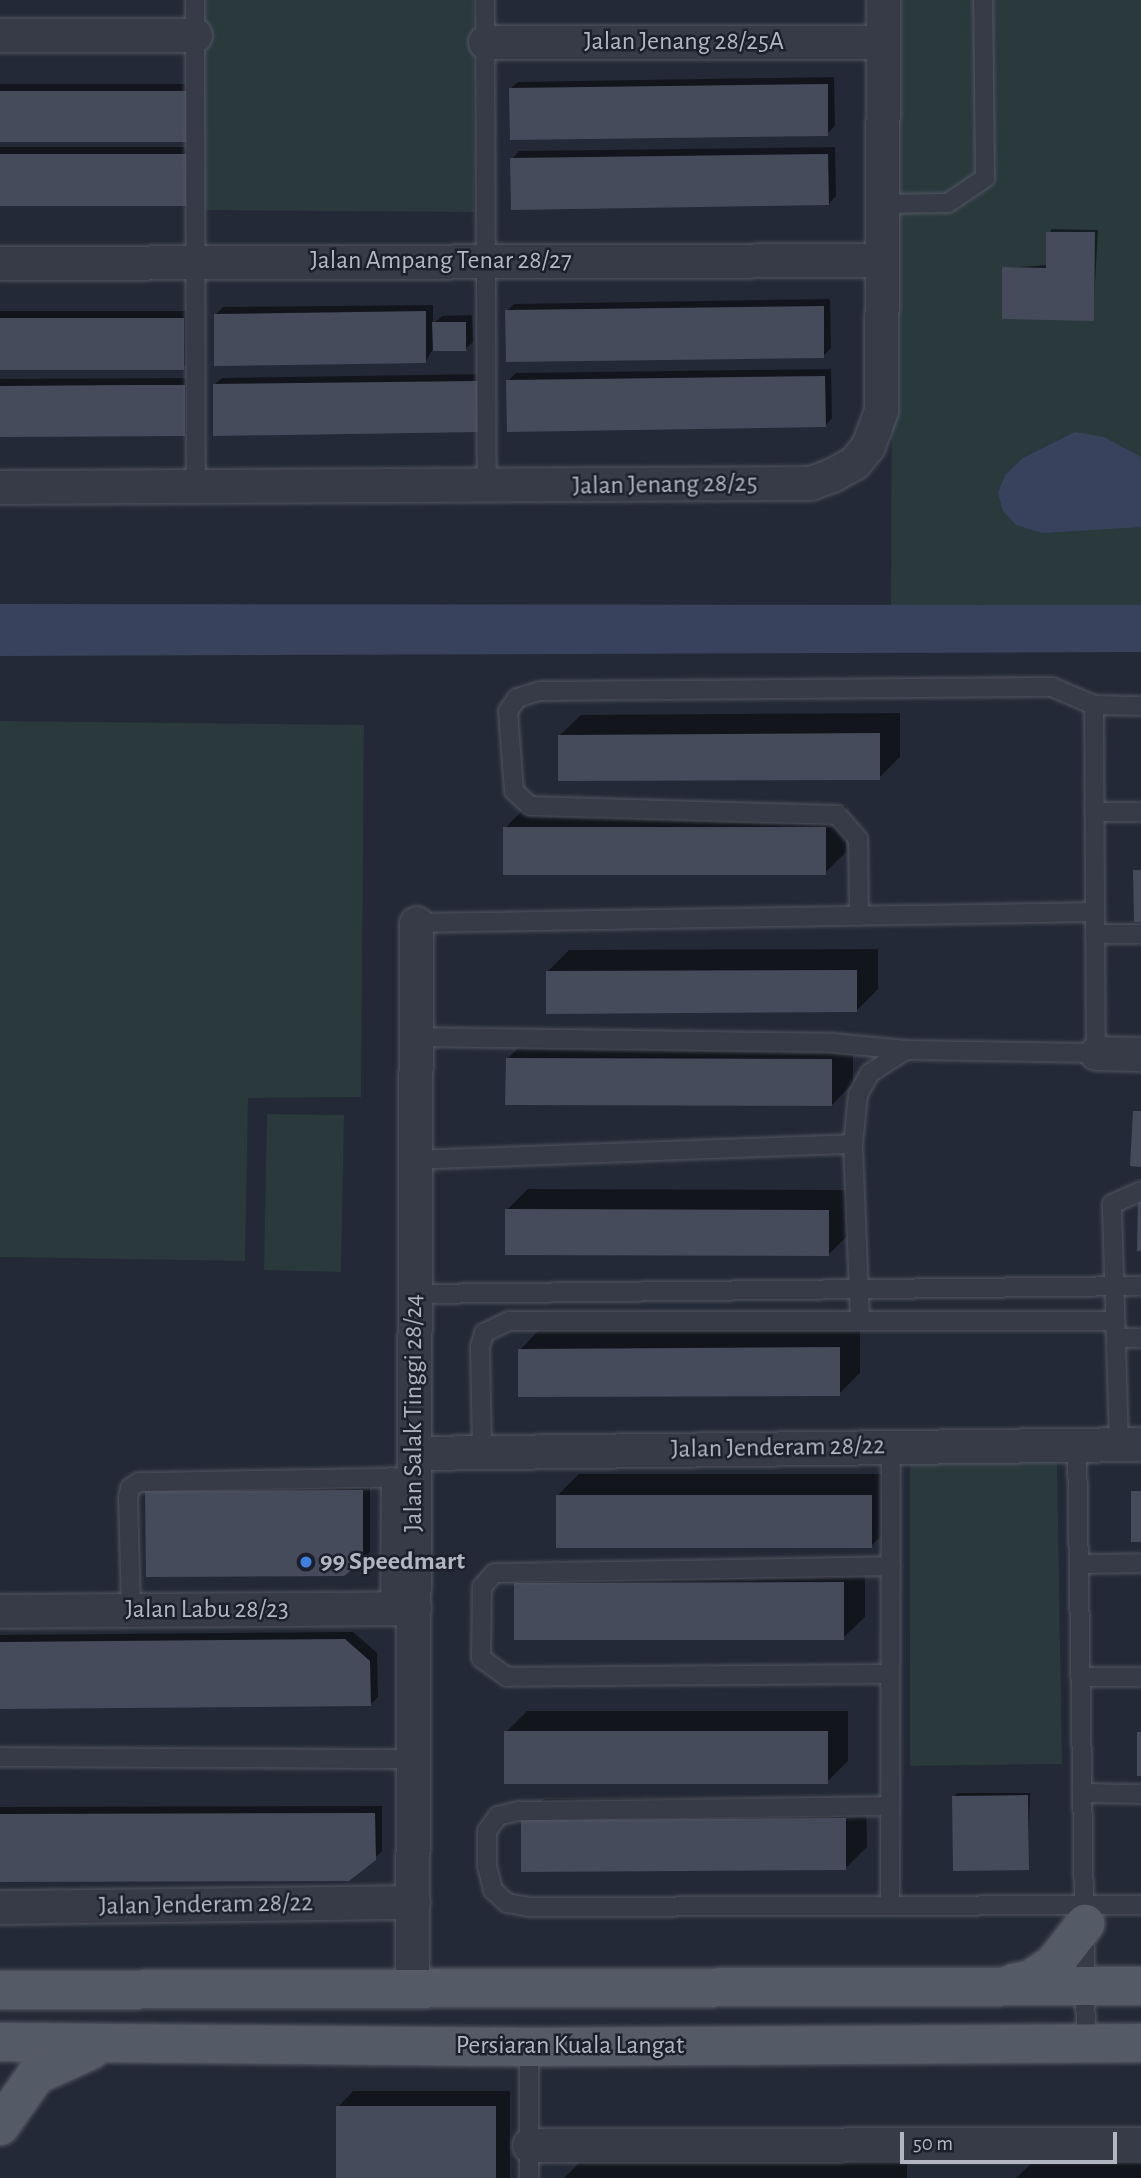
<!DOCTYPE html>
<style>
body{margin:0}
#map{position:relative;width:1141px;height:2178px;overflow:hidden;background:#232936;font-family:"Alegreya Sans",sans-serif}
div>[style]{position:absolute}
.green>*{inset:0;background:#29393c}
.water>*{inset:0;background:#39425c}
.shadow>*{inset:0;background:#0007}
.building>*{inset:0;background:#454b5b}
.roads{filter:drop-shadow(0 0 2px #525662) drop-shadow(0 0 2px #525662)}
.lane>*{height:18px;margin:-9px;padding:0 9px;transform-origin:9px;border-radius:9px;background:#373b47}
.street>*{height:33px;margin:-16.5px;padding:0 16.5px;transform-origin:16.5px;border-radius:16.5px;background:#373b47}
.primary>*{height:38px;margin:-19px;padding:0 19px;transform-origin:19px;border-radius:19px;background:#555a67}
.dots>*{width:19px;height:19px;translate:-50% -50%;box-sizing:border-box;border:4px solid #1c202c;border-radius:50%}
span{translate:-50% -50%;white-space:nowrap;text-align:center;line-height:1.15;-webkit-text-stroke:5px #1c202c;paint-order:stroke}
.street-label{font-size:26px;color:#b2b6c3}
.poi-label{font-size:26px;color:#b2b6c3;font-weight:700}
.left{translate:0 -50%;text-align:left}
.scale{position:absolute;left:900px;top:2132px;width:217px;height:32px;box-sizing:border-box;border:4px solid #b2b6c3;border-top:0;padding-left:9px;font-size:21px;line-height:24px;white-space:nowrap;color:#b2b6c3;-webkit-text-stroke:5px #1c202c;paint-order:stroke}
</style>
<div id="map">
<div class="green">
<div style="clip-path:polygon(200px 0,473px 0,474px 212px,201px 210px)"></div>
<div style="clip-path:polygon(894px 0,1141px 0,1141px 605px,891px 606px)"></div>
<div style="clip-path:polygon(0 721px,364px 725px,361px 1097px,248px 1098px,245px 1261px,0 1257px)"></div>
<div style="clip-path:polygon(267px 1114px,344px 1115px,341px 1272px,264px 1270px)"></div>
<div style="clip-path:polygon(1057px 1462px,1062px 1764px,910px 1766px,910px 1463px)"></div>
</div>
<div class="water">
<div style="clip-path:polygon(1075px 432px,1104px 437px,1141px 457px,1141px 527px,1042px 533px,1016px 525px,1003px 511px,998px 493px,1005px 475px,1023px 458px)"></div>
<div style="clip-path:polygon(0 604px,1141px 605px,1141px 652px,0 656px)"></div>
</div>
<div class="shadow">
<div style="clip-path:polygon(834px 77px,835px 126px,827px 134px,510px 89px,518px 82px)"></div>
<div style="clip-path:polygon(0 84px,195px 84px,195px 133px,0 141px)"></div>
<div style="clip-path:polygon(0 147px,193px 147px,194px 197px,0 204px)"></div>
<div style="clip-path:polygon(835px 147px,836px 196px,829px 204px,512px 159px,519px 151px)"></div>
<div style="clip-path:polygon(1051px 229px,1098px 230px,1093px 319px,1004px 268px,1047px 265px)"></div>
<div style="clip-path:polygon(830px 299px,831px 348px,823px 356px,507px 311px,514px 304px)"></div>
<div style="clip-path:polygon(433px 305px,433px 324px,442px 316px,472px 315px,473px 342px,465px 349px,433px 349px,426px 361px,215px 315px,223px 307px)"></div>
<div style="clip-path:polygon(0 311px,191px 311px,191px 360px,183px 368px,0 368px)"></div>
<div style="clip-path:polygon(831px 369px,832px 418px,825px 426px,508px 381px,516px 373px)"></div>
<div style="clip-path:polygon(485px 374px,486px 423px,214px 385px,222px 378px)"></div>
<div style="clip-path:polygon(192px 378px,192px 427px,185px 435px,0 436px,0 379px)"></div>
<div style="clip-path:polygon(900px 713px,900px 757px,879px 778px,559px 736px,581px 715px)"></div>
<div style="clip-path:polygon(846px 806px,846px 852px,825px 873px,505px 828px,526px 807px)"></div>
<div style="clip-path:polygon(878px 949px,878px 989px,856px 1011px,548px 971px,569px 950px)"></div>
<div style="clip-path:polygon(529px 1037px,853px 1039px,853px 1083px,832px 1105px,508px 1058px)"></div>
<div style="clip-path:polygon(528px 1189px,850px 1190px,850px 1233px,829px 1254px,507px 1210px)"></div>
<div style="clip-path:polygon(860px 1326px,860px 1373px,839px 1394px,520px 1350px,541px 1328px)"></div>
<div style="clip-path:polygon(579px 1474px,893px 1474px,893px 1525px,871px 1546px,558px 1495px)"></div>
<div style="clip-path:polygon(155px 1484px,370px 1484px,370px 1552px,362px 1560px,147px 1492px)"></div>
<div style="clip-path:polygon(538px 1562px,865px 1562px,865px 1617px,843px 1638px,516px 1584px)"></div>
<div style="clip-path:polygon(353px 1632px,377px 1653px,378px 1697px,370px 1705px,0 1708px,0 1635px)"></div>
<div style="clip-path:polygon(527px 1711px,848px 1711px,848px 1761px,827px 1782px,506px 1732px)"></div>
<div style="clip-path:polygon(957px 1793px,1030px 1793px,1028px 1868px,954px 1797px)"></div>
<div style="clip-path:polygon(866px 1798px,867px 1847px,846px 1868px,523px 1821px,544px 1799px)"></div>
<div style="clip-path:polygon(382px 1806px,382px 1851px,374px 1859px,0 1880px,0 1807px)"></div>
<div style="clip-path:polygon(353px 2091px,510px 2091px,510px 2178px,338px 2178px,338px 2107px)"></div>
<div style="clip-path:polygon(907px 2156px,907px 2178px,564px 2178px,584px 2158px)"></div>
<div style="clip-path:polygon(1141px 2156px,1141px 2178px,1016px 2178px,1038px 2157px)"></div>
</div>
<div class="building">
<div style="clip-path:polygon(828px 84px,828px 136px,510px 140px,509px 88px)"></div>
<div style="clip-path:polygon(0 91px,188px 91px,188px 142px,0 142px)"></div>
<div style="clip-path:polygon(0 154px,186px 154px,187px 206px,0 206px)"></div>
<div style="clip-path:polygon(828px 154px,829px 205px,511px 210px,510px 158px)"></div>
<div style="clip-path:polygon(1046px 232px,1095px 232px,1094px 321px,1002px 319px,1002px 267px,1046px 268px)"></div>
<div style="clip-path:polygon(824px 306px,824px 358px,506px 362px,505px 310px)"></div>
<div style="clip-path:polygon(426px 311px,426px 363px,214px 366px,214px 314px)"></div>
<div style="clip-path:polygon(0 318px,184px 318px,184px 370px,0 370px)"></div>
<div style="clip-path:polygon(432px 322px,466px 322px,466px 351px,433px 351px)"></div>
<div style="clip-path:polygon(825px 376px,826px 427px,507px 432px,506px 380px)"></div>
<div style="clip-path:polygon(478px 381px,479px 432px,213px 436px,213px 384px)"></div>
<div style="clip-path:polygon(132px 385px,185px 385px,185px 436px,0 437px,0 386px)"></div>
<div style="clip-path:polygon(880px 733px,880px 780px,558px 781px,558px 735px)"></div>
<div style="clip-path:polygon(503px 827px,826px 827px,826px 875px,503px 875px)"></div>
<div style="clip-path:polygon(1133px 870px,1141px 870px,1141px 922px,1134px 922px)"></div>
<div style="clip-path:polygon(857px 970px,857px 1012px,546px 1014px,546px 971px)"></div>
<div style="clip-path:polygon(506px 1058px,832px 1059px,832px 1106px,505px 1105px)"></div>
<div style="clip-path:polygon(1133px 1111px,1141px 1111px,1141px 1167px,1130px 1166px)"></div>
<div style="clip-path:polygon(1138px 1195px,1141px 1195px,1141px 1251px,1137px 1251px)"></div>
<div style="clip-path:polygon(505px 1209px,829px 1210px,829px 1256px,505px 1255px)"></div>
<div style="clip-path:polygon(840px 1347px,840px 1396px,518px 1397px,518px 1349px)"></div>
<div style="clip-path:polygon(363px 1490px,363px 1561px,344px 1576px,146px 1577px,145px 1491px)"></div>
<div style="clip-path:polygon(1131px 1491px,1141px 1491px,1141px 1542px,1131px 1542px)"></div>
<div style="clip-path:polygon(556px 1495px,872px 1495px,872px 1548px,556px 1548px)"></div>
<div style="clip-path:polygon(844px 1582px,844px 1640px,514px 1640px,514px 1583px)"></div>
<div style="clip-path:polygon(345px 1639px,370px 1661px,371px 1706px,0 1709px,0 1642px)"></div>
<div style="clip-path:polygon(504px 1731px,828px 1731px,828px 1784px,504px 1784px)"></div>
<div style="clip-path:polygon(1137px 1732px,1141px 1732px,1141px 1776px,1137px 1776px)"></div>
<div style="clip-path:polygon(1028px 1795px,1029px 1870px,953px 1871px,952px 1796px)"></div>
<div style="clip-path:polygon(375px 1813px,376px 1860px,349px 1881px,0 1882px,0 1814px)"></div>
<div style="clip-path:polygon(846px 1818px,846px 1870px,521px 1872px,521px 1820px)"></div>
<div style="clip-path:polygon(336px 2106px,496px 2106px,496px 2178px,336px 2178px)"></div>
</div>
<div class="roads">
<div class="lane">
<div style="left:195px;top:0;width:488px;rotate:89.9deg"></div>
<div style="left:485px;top:0;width:487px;rotate:89.8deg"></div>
<div style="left:882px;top:204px;width:66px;rotate:-0.9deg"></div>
<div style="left:948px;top:203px;width:45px;rotate:-34deg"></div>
<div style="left:985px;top:178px;width:178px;rotate:-90.6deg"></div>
<div style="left:1094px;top:705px;width:47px;rotate:1.2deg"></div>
<div style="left:1095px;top:812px;width:46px"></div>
<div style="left:859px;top:916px;width:77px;rotate:-90.7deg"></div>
<div style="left:858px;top:839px;width:32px;rotate:-131deg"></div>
<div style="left:837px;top:815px;width:307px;rotate:-178.3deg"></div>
<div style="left:530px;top:806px;width:22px;rotate:-137deg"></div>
<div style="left:514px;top:791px;width:80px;rotate:-94.3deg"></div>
<div style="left:508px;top:711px;width:16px;rotate:-55deg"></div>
<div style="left:517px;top:698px;width:24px;rotate:-17deg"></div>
<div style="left:540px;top:691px;width:512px;rotate:-0.45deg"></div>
<div style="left:1052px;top:687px;width:46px;rotate:23.2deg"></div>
<div style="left:1094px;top:705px;width:348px;rotate:89.7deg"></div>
<div style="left:1096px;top:1053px;width:190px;rotate:-179.1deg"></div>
<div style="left:906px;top:1050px;width:43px;rotate:147.4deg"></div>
<div style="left:870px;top:1073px;width:25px;rotate:119deg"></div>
<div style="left:858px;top:1095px;width:49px;rotate:95.8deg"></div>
<div style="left:853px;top:1144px;width:177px;rotate:87.7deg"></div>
<div style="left:416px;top:923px;width:679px;rotate:-0.93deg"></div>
<div style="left:1095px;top:934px;width:46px"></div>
<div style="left:416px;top:1037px;width:417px;rotate:0.8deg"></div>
<div style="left:833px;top:1043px;width:73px;rotate:5.5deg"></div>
<div style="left:415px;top:1160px;width:438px;rotate:-2.1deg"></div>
<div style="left:415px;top:1294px;width:726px;rotate:-0.63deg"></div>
<div style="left:1116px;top:1338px;width:25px"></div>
<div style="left:1119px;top:1444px;width:240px;rotate:-91.7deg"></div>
<div style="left:1112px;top:1204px;width:32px;rotate:-24deg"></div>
<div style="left:1077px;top:1445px;width:597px;rotate:89.14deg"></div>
<div style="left:482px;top:1452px;width:105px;rotate:-91.1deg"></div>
<div style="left:480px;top:1347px;width:15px;rotate:-74deg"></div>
<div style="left:484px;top:1333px;width:28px;rotate:-26deg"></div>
<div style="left:509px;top:1321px;width:606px"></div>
<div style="left:1079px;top:1564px;width:62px;rotate:-0.9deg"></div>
<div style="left:390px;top:1608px;width:131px;rotate:-89.6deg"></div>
<div style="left:131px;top:1610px;width:112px;rotate:-91.5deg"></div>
<div style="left:128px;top:1498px;width:10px;rotate:-79deg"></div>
<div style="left:130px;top:1488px;width:11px;rotate:-34deg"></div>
<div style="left:139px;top:1482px;width:275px;rotate:-1deg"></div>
<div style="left:890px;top:1674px;width:383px;rotate:179.6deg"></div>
<div style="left:507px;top:1677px;width:32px;rotate:-144deg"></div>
<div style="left:481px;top:1658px;width:71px;rotate:-89.2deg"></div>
<div style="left:482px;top:1587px;width:18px;rotate:-49deg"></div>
<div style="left:494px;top:1573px;width:397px;rotate:-1deg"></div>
<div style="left:1081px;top:1677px;width:60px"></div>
<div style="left:0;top:1757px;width:413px;rotate:0.3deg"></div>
<div style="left:1082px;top:1793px;width:59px;rotate:1deg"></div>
<div style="left:890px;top:1806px;width:372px;rotate:179.2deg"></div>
<div style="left:518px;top:1811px;width:21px;rotate:166deg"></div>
<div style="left:498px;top:1816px;width:19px;rotate:126deg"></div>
<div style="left:487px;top:1831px;width:35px;rotate:90deg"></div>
<div style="left:487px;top:1866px;width:25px;rotate:76deg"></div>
<div style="left:493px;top:1890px;width:19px;rotate:43deg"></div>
<div style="left:507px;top:1903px;width:22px;rotate:10deg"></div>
<div style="left:529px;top:1907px;width:612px;rotate:-0.19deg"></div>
<div style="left:890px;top:1904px;width:457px;rotate:-89.9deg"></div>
<div style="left:529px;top:2178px;width:131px;rotate:-90deg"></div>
</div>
<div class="street">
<div style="left:0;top:35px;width:195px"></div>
<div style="left:485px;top:42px;width:398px"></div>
<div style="left:0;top:263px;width:882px;rotate:-0.19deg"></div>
<div style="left:0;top:487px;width:810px;rotate:-0.28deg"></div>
<div style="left:810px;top:483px;width:23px;rotate:-20deg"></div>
<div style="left:832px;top:475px;width:25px;rotate:-29deg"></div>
<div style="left:854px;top:463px;width:22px;rotate:-51deg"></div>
<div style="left:868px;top:446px;width:38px;rotate:-70deg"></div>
<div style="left:881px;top:410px;width:410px;rotate:-89.7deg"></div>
<div style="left:1096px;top:1053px;width:45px;rotate:1.3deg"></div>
<div style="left:414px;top:1453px;width:727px;rotate:-0.71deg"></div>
<div style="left:0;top:1611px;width:414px;rotate:-0.4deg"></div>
<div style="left:0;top:1907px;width:413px;rotate:-0.7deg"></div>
<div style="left:412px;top:1988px;width:1065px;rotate:-89.78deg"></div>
<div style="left:529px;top:2145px;width:612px;rotate:-0.09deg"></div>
</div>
<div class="primary">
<div style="left:1014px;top:1983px;width:16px;rotate:-11deg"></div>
<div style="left:1030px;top:1980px;width:29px;rotate:-34deg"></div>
<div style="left:1054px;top:1964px;width:51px;rotate:-52.2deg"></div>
<div style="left:0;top:1990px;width:1141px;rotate:-0.2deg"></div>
<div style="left:0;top:2042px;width:529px;rotate:0.54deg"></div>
<div style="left:529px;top:2047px;width:612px;rotate:-0.37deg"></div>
<div style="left:0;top:2126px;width:62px;rotate:-54.8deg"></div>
<div style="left:36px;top:2075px;width:60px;rotate:-24.4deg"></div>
</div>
</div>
<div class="dots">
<div style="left:306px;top:1562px;background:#3f7fe0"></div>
</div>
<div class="street-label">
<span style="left:684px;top:42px">Jalan Jenang 28/25A</span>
<span style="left:441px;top:261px">Jalan Ampang Tenar 28/27</span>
<span style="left:665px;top:485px;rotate:-1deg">Jalan Jenang 28/25</span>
<span style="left:414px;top:1413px;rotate:-90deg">Jalan Salak Tinggi 28/24</span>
<span style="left:778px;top:1448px;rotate:-1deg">Jalan Jenderam 28/22</span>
<span style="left:207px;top:1610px">Jalan Labu 28/23</span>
<span style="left:206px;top:1905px;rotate:-1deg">Jalan Jenderam 28/22</span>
<span style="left:570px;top:2046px">Persiaran Kuala Langat</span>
</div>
<div class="poi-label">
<span class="left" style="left:320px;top:1562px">99 Speedmart</span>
</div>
<div class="scale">50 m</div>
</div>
